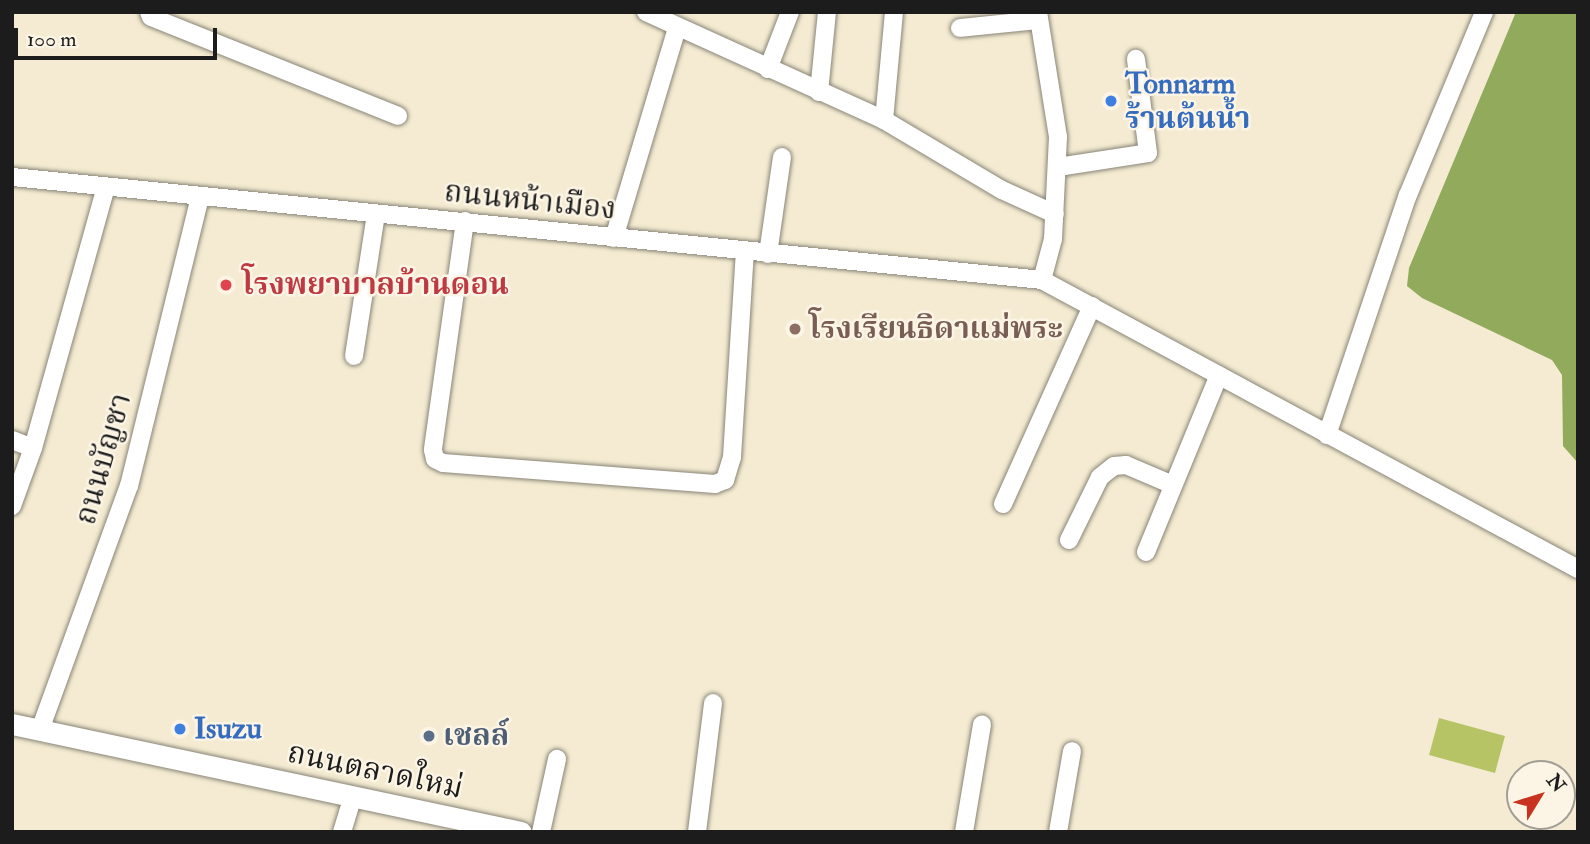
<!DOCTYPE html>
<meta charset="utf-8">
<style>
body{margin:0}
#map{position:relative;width:1590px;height:844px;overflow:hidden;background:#f4ebd2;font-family:"IM FELL Double Pica","Noto Serif Thai",serif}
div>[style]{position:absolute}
.green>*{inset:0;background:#b7c466}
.forest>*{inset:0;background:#91aa5b}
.roads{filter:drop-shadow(0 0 2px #888477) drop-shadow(0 0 2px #888477)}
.minor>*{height:18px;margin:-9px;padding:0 9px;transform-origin:9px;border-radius:9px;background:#fff}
.major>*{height:21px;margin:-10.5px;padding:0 10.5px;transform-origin:10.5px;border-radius:10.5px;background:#fff}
.dots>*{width:19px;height:19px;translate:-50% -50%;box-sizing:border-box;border:4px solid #fcf5e5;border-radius:50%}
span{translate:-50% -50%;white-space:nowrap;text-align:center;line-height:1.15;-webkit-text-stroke:5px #fcf5e5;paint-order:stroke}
.shop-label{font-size:30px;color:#366cbe;font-weight:700}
.left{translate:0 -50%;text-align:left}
.street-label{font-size:30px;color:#1c1c1c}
.health-label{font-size:30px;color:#be3a42;font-weight:700}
.education-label{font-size:30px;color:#785e54;font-weight:700}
.service-label{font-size:30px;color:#4e5e75;font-weight:700}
.frame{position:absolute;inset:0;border:14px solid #1c1c1c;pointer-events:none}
.north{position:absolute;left:1506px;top:760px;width:70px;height:70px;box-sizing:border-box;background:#fcf5e5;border:2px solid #a29e95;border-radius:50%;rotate:52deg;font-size:19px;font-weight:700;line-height:28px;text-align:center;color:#1c1c1c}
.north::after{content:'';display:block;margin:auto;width:24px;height:32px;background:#c8321e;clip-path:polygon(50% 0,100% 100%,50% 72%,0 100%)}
.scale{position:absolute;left:14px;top:28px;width:203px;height:32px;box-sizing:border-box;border:4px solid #1c1c1c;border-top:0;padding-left:9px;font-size:21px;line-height:24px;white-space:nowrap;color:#1c1c1c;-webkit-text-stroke:5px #fcf5e5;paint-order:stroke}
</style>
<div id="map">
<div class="green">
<div style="clip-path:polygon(1439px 718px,1505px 736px,1495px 773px,1429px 755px)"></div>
</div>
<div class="forest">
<div style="clip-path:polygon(1516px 12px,1578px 12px,1578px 463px,1563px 446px,1562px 375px,1552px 360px,1422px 298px,1407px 286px,1409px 268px)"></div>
</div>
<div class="roads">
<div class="minor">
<div style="left:149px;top:12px;width:5px;rotate:68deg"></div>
<div style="left:151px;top:17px;width:266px;rotate:21.8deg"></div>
<div style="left:646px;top:12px;width:261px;rotate:24.4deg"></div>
<div style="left:884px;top:120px;width:137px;rotate:30.7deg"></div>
<div style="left:1002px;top:190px;width:58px;rotate:24.4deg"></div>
<div style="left:1038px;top:12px;width:127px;rotate:80.9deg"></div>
<div style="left:1058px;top:137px;width:102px;rotate:92.8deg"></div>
<div style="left:1053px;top:239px;width:42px;rotate:105deg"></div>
<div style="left:960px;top:28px;width:79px;rotate:-5.8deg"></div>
<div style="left:768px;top:69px;width:61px;rotate:-68.9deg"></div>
<div style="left:819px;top:92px;width:80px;rotate:-84.3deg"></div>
<div style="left:884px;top:120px;width:108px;rotate:-84.7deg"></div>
<div style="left:1058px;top:167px;width:91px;rotate:-8.8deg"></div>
<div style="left:1148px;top:153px;width:95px;rotate:-97.3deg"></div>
<div style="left:12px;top:177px;width:1035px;rotate:5.71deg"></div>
<div style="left:1042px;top:280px;width:609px;rotate:28.33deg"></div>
<div style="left:465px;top:221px;width:231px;rotate:98deg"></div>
<div style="left:433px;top:450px;width:9px;rotate:77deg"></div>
<div style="left:435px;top:459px;width:9px;rotate:27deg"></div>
<div style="left:443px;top:463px;width:273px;rotate:4.4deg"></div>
<div style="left:715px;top:484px;width:11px;rotate:-22deg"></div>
<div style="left:725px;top:480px;width:24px;rotate:-73deg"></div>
<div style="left:732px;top:457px;width:205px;rotate:-86.4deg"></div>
<div style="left:614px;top:238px;width:219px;rotate:-73.3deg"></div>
<div style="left:768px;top:254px;width:98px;rotate:-81.8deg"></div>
<div style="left:354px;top:356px;width:144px;rotate:-81.2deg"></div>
<div style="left:1327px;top:435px;width:253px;rotate:-71.4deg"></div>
<div style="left:1408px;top:195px;width:198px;rotate:-67.4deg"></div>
<div style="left:12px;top:440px;width:22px;rotate:21deg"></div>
<div style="left:1003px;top:504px;width:217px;rotate:-65.8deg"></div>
<div style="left:12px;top:506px;width:62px;rotate:-70.1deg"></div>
<div style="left:33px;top:448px;width:271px;rotate:-74.4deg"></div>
<div style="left:1069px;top:540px;width:70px;rotate:-63.8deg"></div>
<div style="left:1100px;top:477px;width:18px;rotate:-38deg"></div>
<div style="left:1114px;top:466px;width:12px;rotate:-5deg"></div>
<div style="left:1126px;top:465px;width:51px;rotate:23.1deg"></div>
<div style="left:1146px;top:552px;width:191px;rotate:-67.6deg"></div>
<div style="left:40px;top:730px;width:260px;rotate:-70deg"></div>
<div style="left:129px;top:486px;width:298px;rotate:-76.2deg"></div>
<div style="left:342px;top:832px;width:38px;rotate:-73deg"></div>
<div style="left:541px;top:832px;width:75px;rotate:-77.6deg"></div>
<div style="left:697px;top:832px;width:130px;rotate:-82.9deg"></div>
<div style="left:964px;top:832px;width:109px;rotate:-80.5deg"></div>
<div style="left:1058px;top:832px;width:82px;rotate:-80.2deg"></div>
</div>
<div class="major">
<div style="left:12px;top:724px;width:520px;rotate:11.98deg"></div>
</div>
</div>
<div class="dots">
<div style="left:1111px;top:101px;background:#3f7fe0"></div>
<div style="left:226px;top:285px;background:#e0444e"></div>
<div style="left:795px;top:329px;background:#8d6e63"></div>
<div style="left:180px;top:729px;background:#3f7fe0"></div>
<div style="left:429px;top:736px;background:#5c6f8a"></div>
</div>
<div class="shop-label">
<span class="left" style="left:1125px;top:101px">Tonnarm<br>ร้านต้นน้ำ</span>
<span class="left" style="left:194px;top:729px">Isuzu</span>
</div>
<div class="street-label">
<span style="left:530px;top:201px;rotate:6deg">ถนนหน้าเมือง</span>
<span style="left:104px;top:459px;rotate:-74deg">ถนนบัญชา</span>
<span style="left:375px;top:771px;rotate:12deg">ถนนตลาดใหม่</span>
</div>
<div class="health-label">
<span class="left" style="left:242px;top:285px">โรงพยาบาลบ้านดอน</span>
</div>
<div class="education-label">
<span class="left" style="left:809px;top:329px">โรงเรียนธิดาแม่พระ</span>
</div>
<div class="service-label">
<span class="left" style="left:443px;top:736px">เชลล์</span>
</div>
<div class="frame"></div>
<div class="north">N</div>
<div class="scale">100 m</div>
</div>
